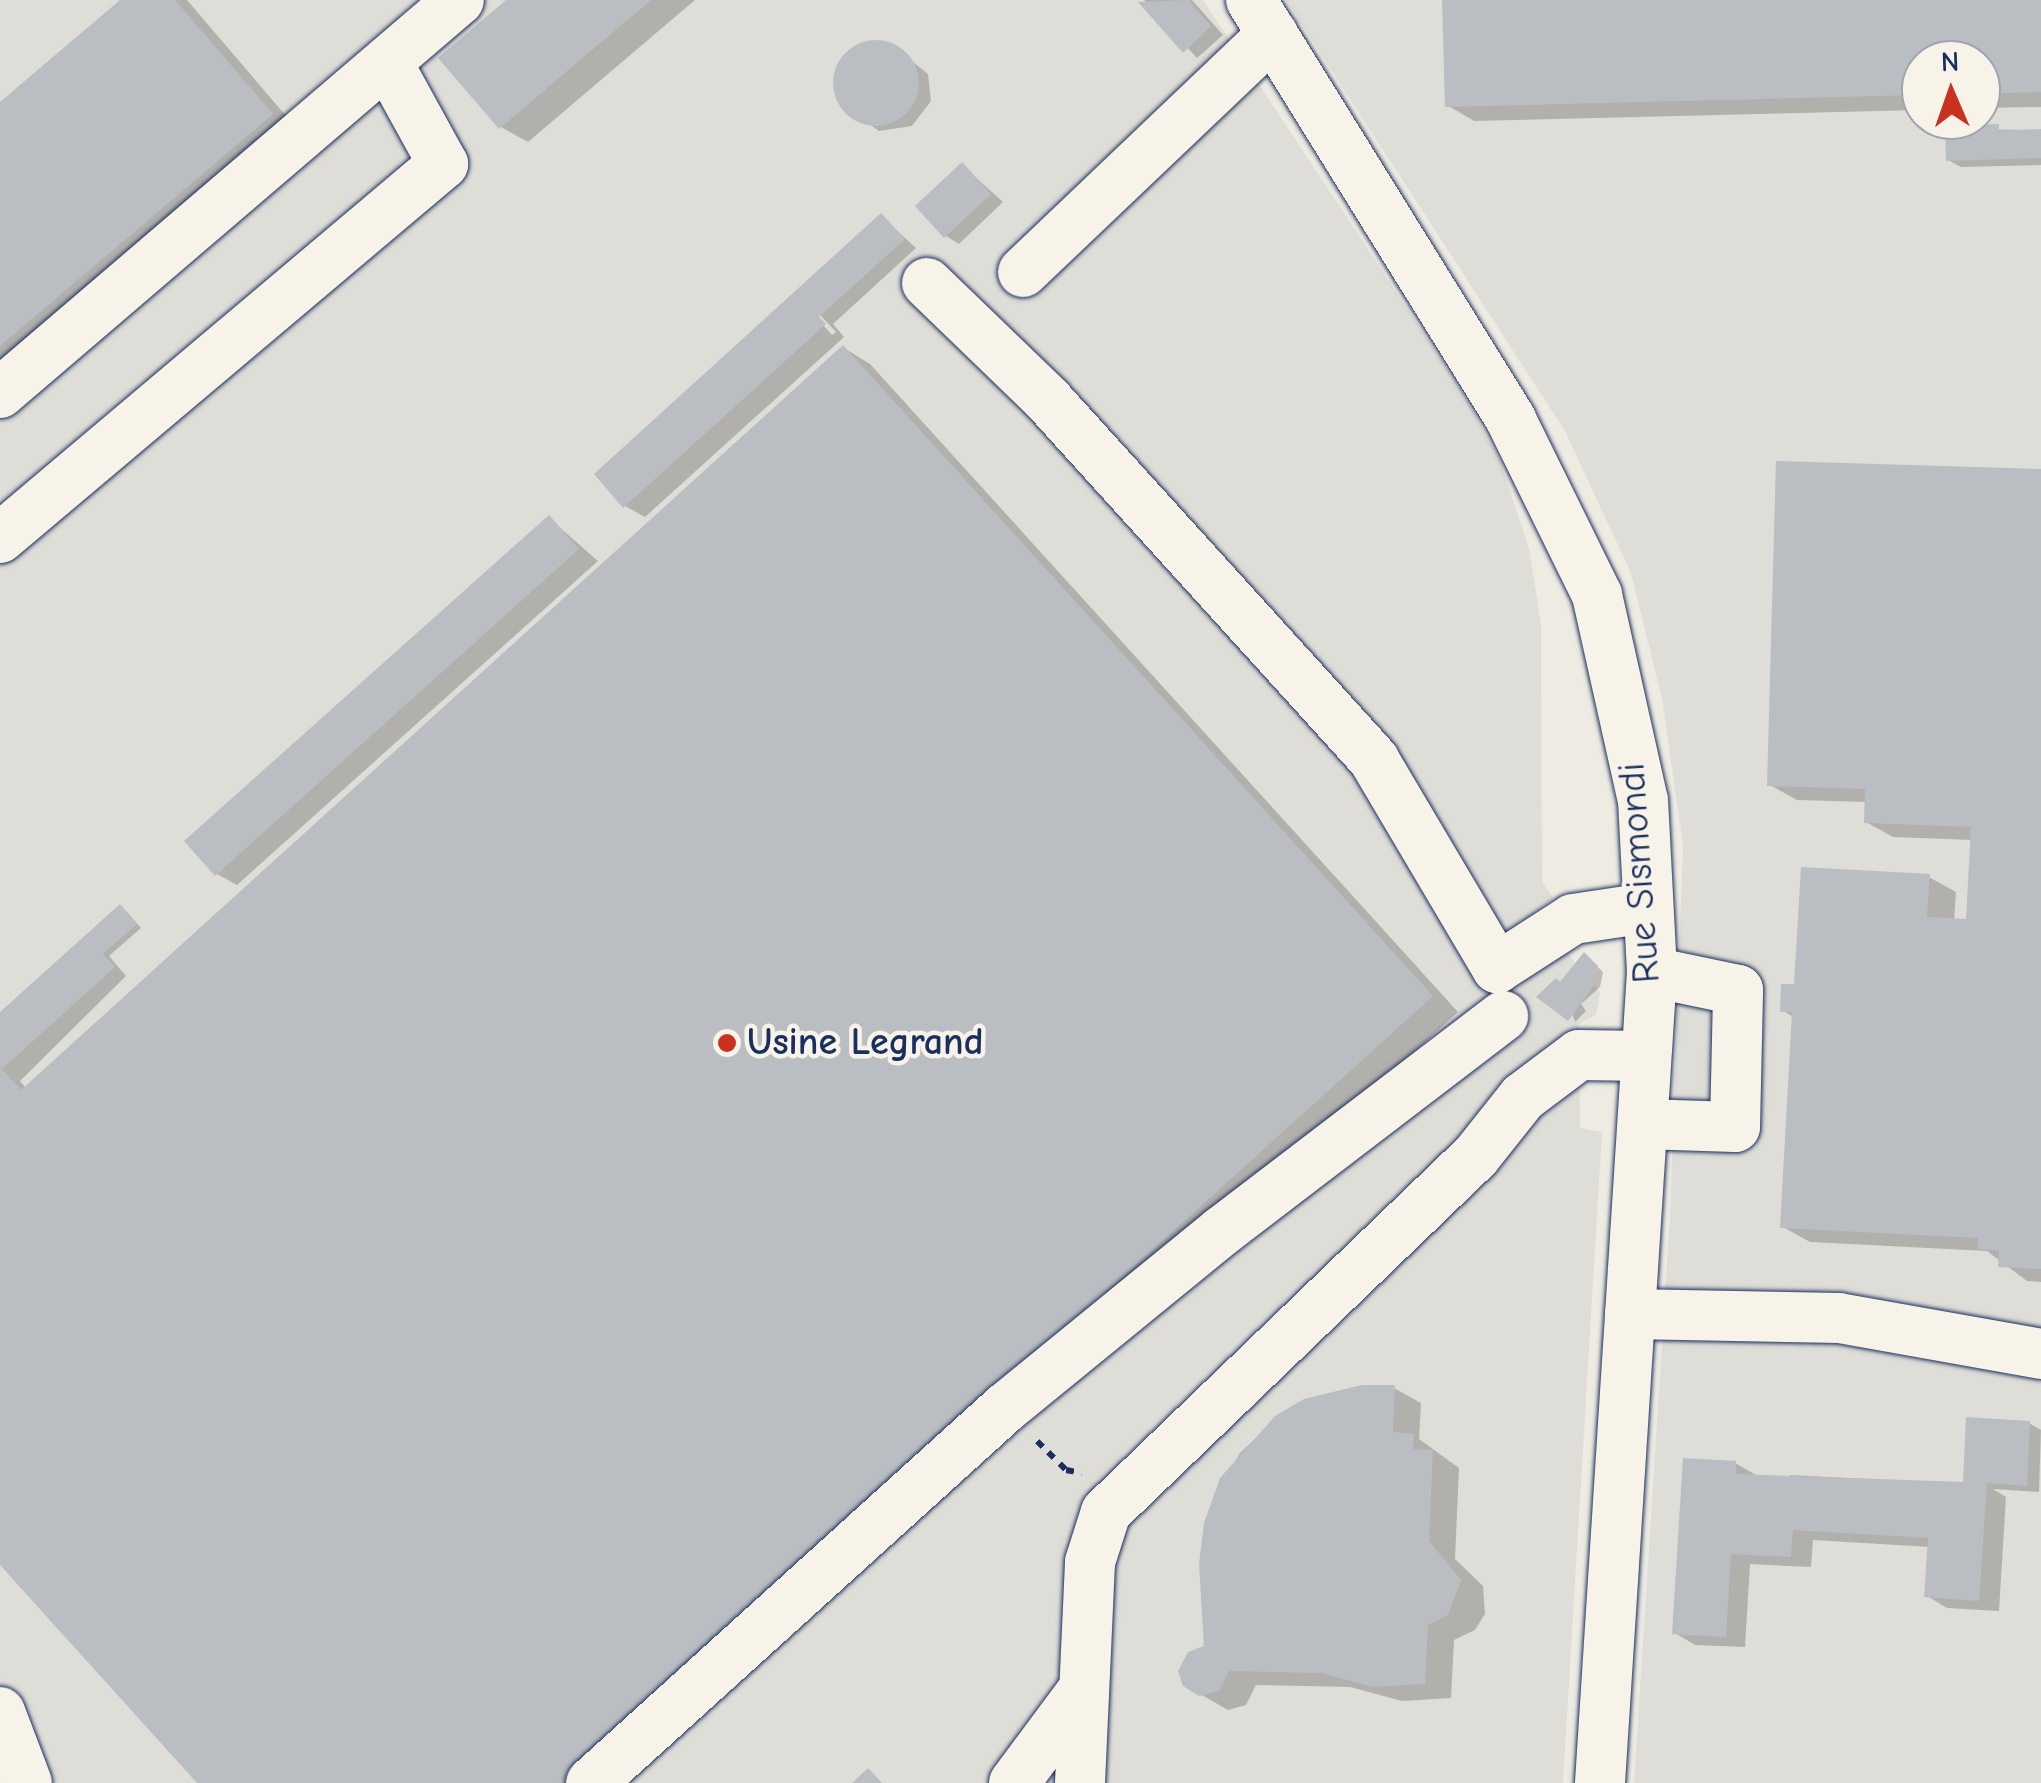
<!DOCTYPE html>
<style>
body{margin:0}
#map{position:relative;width:2041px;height:1783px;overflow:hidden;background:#eeebe2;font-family:"Comic Neue",sans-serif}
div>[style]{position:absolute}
.built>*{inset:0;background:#deddd8}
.shadow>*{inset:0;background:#0003}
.building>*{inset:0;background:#babdc2}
.round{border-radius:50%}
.path>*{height:6px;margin-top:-3px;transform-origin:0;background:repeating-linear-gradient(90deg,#1b2f5e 0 8px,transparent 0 16px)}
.roads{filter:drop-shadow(0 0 2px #1b2f5e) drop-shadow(0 0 2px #1b2f5e)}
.minor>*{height:50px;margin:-25px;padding:0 25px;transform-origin:25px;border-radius:25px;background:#f7f3e8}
.dots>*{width:28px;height:28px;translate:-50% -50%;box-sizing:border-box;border:5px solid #f7f3e8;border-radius:50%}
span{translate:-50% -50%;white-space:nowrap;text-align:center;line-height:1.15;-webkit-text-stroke:9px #f7f3e8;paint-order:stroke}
.street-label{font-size:38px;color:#1b2f5e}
.poi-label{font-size:38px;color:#1b2f5e;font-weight:700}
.left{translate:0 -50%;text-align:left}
.north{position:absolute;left:1901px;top:40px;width:100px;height:100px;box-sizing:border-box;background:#f7f3e8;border:2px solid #9fa5b1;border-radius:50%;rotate:358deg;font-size:28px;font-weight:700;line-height:40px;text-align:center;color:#1b2f5e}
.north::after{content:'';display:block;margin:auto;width:35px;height:45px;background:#c8321e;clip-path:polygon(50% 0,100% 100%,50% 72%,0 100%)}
</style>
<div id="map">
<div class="built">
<div style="clip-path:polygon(0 0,1203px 0,1461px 390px,1499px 458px,1529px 548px,1541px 624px,1542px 882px,1553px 898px,1533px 913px,1600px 992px,1596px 1015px,1579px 1024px,1580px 1128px,1602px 1132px,1563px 1783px,0 1783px)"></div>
<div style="clip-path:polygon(evenodd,1286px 0,2041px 0,2041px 1783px,1634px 1783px,1670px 1217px,1683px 846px,1662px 699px,1631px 573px,1565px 431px,1286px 0,1921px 60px,1981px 60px,1981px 120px,1921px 120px,1921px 60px)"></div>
</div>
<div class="shadow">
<div style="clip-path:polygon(124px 0,187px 0,298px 130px,0 378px,0 105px)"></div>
<div style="clip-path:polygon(509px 0,695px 0,528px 142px,501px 127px)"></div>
<div style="clip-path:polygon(1144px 0,1192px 0,1223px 35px,1197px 58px)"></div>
<div style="clip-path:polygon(1445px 0,2041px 0,2041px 107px,1981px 108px,1981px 60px,1921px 60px,1921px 110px,1474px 121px,1447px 105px)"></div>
<div style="clip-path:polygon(891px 44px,928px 74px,931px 101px,912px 126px,879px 131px,840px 104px,836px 73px,854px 48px)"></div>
<div style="clip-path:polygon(1947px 129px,2041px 130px,2041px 165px,1961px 167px,1948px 160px)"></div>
<div style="clip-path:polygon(962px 165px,1003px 202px,959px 244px,946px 236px)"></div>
<div style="clip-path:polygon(evenodd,881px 216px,916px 248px,833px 324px,844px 337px,645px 517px,625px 506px,881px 216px,814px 315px,820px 315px,836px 332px,832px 335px,814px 315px)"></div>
<div style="clip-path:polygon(844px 348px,870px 364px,1458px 1012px,606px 1783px,200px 1783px,0 1561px,0 1015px,126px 911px,141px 928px,109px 956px,126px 976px,20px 1081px,26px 1088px)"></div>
<div style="clip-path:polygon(2041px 471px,2041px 1282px,2027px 1281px,1987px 1251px,1810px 1242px,1783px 1227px,1795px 1018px,1782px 1010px,1796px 987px,1929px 877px,1956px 892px,1954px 921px,1968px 922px,1973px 840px,1893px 837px,1866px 822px,1867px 802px,1797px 800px,1770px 785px)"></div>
<div style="clip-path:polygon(549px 518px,598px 561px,237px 885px,217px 874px)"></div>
<div style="clip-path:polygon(1585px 955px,1603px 972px,1600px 987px,1581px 1004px,1586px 1011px,1575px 1022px,1562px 984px)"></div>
<div style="clip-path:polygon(1394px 1388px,1421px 1403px,1419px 1439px,1459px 1468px,1455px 1559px,1483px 1586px,1485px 1614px,1475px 1630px,1454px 1640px,1451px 1698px,1402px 1701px,1350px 1687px,1256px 1685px,1246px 1705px,1228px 1710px,1200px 1694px,1215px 1497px,1240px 1453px,1275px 1420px)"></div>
<div style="clip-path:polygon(2029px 1423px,2041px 1430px,2039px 1492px,1993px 1489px,2006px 1497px,1999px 1611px,1947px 1608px,1927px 1596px,1930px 1547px,1813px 1540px,1811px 1567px,1750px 1564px,1745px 1647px,1695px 1645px,1675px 1633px,1735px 1463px,1756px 1475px,1789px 1480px,1790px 1475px,1965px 1484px)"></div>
</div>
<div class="building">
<div style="clip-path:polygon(120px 0,175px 0,273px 114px,0 346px,0 102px)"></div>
<div style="clip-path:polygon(506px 0,651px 0,499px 129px,438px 58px)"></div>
<div style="clip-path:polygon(1188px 0,1211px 26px,1183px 53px,1138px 2px)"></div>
<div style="clip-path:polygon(1442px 0,2041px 0,2041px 92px,1981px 94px,1981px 60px,1921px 60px,1921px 95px,1445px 107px)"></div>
<div class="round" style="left:833px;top:40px;width:86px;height:86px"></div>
<div style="clip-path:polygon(1999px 124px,1999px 131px,2041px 129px,2041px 158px,1946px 161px,1945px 126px)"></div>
<div style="clip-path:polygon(962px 162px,991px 194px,944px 238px,915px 206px)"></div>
<div style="clip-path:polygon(881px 213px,905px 239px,819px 317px,826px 324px,623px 508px,594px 474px)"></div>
<div style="clip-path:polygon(843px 345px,1433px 996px,563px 1783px,197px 1783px,0 1565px,0 1012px,120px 904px,137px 924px,103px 954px,115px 967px,2px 1069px,21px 1090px)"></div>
<div style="clip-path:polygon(1776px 461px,2041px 469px,2041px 1269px,1998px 1267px,1999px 1251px,1978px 1249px,1978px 1238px,1780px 1228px,1792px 1012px,1780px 1012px,1781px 984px,1794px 984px,1801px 867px,1930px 874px,1927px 917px,1966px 919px,1971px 827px,1864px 823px,1865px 789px,1767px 786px)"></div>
<div style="clip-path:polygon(549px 515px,579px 549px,215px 876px,184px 841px)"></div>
<div style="clip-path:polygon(1584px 952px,1598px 966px,1595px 984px,1568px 1021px,1536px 997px,1556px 978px,1560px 982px)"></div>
<div style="clip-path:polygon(1362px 1385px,1395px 1385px,1393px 1432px,1414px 1434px,1413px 1449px,1433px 1450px,1429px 1541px,1461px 1580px,1448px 1615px,1428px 1625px,1425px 1684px,1373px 1687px,1321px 1673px,1229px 1671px,1219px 1691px,1199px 1696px,1183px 1686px,1178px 1671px,1188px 1652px,1204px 1646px,1199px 1564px,1204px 1523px,1220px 1478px,1275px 1416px,1304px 1399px)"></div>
<div style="clip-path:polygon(1966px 1417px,2030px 1421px,2027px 1486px,1987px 1483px,1979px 1601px,1924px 1597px,1928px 1538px,1793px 1530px,1791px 1557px,1731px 1554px,1726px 1637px,1672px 1634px,1683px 1458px,1736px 1461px,1736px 1474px,1963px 1482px)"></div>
<div style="clip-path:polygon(868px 1768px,882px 1783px,852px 1783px)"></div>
</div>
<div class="path">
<div style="left:1037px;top:1441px;width:41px;rotate:45deg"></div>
<div style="left:1066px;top:1470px;width:16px;rotate:11deg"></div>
</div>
<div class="roads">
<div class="minor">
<div style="left:1251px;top:0;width:494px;rotate:58.2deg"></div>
<div style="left:1511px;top:420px;width:195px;rotate:63.8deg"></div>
<div style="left:1597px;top:595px;width:210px;rotate:77.4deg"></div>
<div style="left:1643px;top:800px;width:172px;rotate:87deg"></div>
<div style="left:1652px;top:972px;width:813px;rotate:93.67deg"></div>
<div style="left:1023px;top:272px;width:345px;rotate:-43.6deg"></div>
<div style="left:927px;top:283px;width:168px;rotate:44deg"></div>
<div style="left:1048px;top:400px;width:486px;rotate:47.8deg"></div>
<div style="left:1374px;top:760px;width:242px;rotate:59.4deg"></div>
<div style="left:1497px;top:968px;width:90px;rotate:-32.8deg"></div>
<div style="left:1573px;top:919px;width:75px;rotate:-8.5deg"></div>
<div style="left:0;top:393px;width:604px;rotate:-40.57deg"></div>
<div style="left:0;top:538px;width:580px;rotate:-40.17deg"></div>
<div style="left:443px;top:164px;width:116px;rotate:-118.8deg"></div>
<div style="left:1643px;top:1124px;width:92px;rotate:1.9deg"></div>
<div style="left:1735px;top:1127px;width:137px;rotate:-88.7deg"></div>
<div style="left:1738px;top:990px;width:88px;rotate:-168.2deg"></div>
<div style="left:1630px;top:1314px;width:209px;rotate:1.1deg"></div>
<div style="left:1839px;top:1318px;width:205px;rotate:10.1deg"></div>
<div style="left:0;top:1712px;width:76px;rotate:69.2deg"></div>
<div style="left:591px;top:1783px;width:559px;rotate:-42.17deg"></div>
<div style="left:1005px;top:1408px;width:280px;rotate:-39.2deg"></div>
<div style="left:1222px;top:1231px;width:354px;rotate:-37.4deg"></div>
<div style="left:1014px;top:1783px;width:116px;rotate:-53.4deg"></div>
<div style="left:1080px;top:1783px;width:221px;rotate:-87.4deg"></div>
<div style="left:1090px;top:1562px;width:52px;rotate:-72.3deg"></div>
<div style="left:1106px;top:1512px;width:513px;rotate:-43.9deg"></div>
<div style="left:1476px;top:1156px;width:75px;rotate:-51.5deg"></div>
<div style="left:1523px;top:1097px;width:70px;rotate:-36.9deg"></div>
<div style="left:1579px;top:1055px;width:66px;rotate:0.9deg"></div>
</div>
</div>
<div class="dots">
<div style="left:727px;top:1043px;background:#c8321e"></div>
</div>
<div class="street-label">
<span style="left:1640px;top:873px;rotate:-94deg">Rue Sismondi</span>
</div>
<div class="poi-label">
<span class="left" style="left:747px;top:1043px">Usine Legrand</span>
</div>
<div class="north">N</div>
</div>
